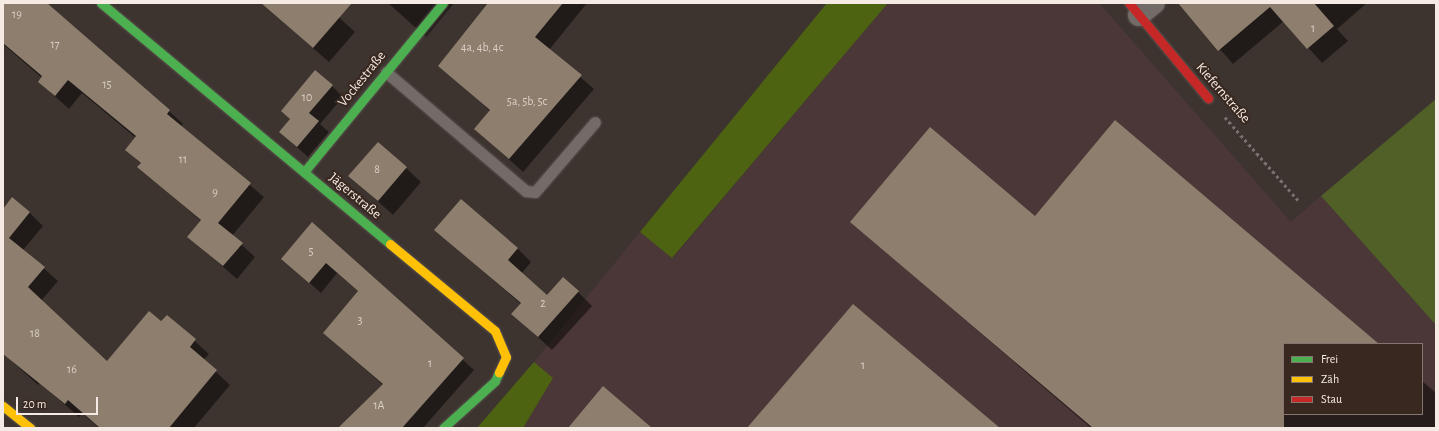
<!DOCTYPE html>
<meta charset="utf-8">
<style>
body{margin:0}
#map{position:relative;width:1439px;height:431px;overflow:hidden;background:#3d3430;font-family:"Alegreya Sans",sans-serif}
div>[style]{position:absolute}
.industrial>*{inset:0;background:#4b3737}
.green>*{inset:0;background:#506027}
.forest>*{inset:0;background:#4e6312}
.shadow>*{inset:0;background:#0007}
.building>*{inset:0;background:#8d7e6e}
.path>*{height:2.5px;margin-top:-1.25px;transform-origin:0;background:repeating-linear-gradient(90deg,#78716e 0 3px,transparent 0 6px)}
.roads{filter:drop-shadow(0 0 1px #5a524d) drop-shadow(0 0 1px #5a524d)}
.lane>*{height:11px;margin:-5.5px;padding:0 5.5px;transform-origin:5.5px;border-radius:5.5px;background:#736b67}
.street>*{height:22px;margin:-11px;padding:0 11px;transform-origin:11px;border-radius:11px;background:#736b67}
.fast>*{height:9px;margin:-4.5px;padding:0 4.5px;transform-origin:4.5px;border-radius:4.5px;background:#4caf50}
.slow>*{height:9px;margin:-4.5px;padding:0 4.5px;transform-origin:4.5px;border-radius:4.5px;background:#ffc107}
.jam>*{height:9px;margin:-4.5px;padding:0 4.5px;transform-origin:4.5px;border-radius:4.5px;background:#c62828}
span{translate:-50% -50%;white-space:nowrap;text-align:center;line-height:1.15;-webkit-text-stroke:4px #382820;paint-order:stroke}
.number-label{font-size:12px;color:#dbcfc6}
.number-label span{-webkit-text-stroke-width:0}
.street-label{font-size:14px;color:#f5eae4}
.frame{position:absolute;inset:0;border:4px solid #f5eae4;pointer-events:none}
.legend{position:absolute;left:1283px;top:343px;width:140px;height:72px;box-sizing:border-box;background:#382820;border:1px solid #84766e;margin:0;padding:5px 7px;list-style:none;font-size:12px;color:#f5eae4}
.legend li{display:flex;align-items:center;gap:8px;height:20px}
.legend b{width:20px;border:1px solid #84766e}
.scale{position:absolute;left:16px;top:397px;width:82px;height:18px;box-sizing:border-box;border:2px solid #f5eae4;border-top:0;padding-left:5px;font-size:12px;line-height:14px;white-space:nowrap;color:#f5eae4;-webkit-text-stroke:3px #382820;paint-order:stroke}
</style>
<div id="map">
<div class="industrial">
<div style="clip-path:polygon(evenodd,888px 3px,1099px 3px,1291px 222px,1321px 196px,1436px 325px,1436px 428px,523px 428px,552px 378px,534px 362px,640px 232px,673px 258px,888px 3px,1284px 344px,1422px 344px,1422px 414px,1284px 414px,1284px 344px)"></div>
</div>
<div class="green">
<div style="clip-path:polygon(1436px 99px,1436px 325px,1321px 196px)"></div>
</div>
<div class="forest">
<div style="clip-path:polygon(827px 3px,888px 3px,672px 258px,640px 232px)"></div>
<div style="clip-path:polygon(534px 362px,553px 378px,523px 428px,477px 428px)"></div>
</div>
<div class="shadow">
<div style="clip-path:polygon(3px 3px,43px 3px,169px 111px,183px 124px,181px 127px,264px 197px,232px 236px,255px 257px,237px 279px,189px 237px,201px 221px,139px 167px,141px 164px,126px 150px,136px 138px,82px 93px,69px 109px,39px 82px,42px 78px,3px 44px)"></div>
<div style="clip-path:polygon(261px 3px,323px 3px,355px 32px,329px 62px)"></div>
<div style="clip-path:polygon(388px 3px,454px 3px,426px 37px)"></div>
<div style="clip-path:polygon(490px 3px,587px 3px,549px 50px,594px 89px,523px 172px,475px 129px,490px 111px,440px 65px)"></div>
<div style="clip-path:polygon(1179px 3px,1367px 3px,1337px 29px,1348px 41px,1322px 63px,1284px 21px,1233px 64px)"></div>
<div style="clip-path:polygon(332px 86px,343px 97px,320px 124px,329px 132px,308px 157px,280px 132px,291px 119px)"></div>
<div style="clip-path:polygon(406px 168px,421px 182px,393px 215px,350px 176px)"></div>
<div style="clip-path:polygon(3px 210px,29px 212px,43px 226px,23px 250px,58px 281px,41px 301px,108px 362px,167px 316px,209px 354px,203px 360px,230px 385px,194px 428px,99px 428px,82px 413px,79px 417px,40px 383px,38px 385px,3px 353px)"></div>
<div style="clip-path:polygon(1035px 217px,1378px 344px,1284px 344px,1284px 414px,1422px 414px,1422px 381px,1436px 393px,1436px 428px,1091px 428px,851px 222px)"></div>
<div style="clip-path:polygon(312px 224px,474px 370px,423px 428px,341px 428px,383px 385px,324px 333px,359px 292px,337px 273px,321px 293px,283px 259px)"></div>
<div style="clip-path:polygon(436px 230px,517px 248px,531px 262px,521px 274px,547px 296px,578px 292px,592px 306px,552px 350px,512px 313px,521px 304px)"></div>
</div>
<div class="building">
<div style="clip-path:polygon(3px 3px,47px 3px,170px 110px,167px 114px,251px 183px,218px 223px,243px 243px,223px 266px,187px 237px,201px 220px,137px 167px,141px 163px,125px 150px,136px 136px,68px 80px,55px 96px,38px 82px,42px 76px,3px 43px)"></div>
<div style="clip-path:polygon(261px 3px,352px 3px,313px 48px)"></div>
<div style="clip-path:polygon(488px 3px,563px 3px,535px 37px,582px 75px,509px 159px,474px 129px,490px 110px,438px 66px)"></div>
<div style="clip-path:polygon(1178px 3px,1314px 3px,1334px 26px,1307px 49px,1270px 7px,1218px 51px)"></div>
<div style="clip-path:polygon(315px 70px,333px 85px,309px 113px,319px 121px,297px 147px,279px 132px,290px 119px,281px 111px)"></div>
<div style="clip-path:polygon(1115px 120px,1379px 344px,1284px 344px,1284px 428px,1093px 428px,850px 222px,930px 127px,1035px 216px)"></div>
<div style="clip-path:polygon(378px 142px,407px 167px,378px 201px,348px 176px)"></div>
<div style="clip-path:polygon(12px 197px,30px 212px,9px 238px,45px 267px,28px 287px,107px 361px,149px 311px,161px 321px,167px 315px,196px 339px,190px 347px,217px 370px,169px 428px,100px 428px,68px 400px,65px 404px,3px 354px,3px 209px)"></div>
<div style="clip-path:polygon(461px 199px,518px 248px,508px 260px,547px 295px,563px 277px,579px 291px,538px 337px,511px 314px,521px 303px,434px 230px)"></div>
<div style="clip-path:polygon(312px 222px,464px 358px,402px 428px,338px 428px,383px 384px,323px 333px,358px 291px,326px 263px,309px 283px,281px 259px)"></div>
<div style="clip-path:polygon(853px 304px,1000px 428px,747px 428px)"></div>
<div style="clip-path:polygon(603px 386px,652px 428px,568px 428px)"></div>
</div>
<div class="path">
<div style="left:1225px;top:117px;width:111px;rotate:48.7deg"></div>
</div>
<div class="roads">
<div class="lane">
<div style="left:386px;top:72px;width:184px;rotate:40.4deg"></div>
<div style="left:526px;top:191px;width:9px;rotate:6deg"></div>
<div style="left:535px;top:192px;width:92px;rotate:-49.4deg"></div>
</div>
<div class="street">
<div style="left:1139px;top:15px;width:19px;rotate:-39deg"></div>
</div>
<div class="fast">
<div style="left:101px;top:3px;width:376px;rotate:39.8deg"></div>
<div style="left:304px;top:172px;width:219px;rotate:-50.6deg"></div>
<div style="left:443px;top:428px;width:70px;rotate:-42.1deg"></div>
<div style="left:495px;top:381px;width:10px;rotate:-66deg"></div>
</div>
<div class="slow">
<div style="left:390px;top:244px;width:136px;rotate:39.6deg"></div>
<div style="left:495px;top:331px;width:28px;rotate:67deg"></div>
<div style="left:506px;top:357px;width:17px;rotate:115deg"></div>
<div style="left:3px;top:406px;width:35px;rotate:39deg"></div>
</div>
<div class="jam">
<div style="left:1129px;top:3px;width:124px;rotate:50.3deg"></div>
</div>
</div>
<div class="number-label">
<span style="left:17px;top:15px">19</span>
<span style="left:1313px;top:29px">1</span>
<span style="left:55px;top:45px">17</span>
<span style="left:482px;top:48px">4a, 4b, 4c</span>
<span style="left:107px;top:85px">15</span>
<span style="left:307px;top:98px">10</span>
<span style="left:527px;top:102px">5a, 5b, 5c</span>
<span style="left:183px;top:160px">11</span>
<span style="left:377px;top:170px">8</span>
<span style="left:215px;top:193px">9</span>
<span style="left:311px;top:252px">5</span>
<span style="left:543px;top:304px">2</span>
<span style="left:360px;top:321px">3</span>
<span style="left:35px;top:334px">18</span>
<span style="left:430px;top:364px">1</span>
<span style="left:863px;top:366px">1</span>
<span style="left:72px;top:370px">16</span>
<span style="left:379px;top:406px">1A</span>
</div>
<div class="street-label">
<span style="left:362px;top:79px;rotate:-51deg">Vockestraße</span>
<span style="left:1223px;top:93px;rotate:49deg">Kiefernstraße</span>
<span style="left:355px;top:196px;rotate:40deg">Jägerstraße</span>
</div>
<div class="frame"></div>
<ul class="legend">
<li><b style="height:5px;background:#4caf50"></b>Frei</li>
<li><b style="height:5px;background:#ffc107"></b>Zäh</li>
<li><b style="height:5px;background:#c62828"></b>Stau</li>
</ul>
<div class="scale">20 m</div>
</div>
